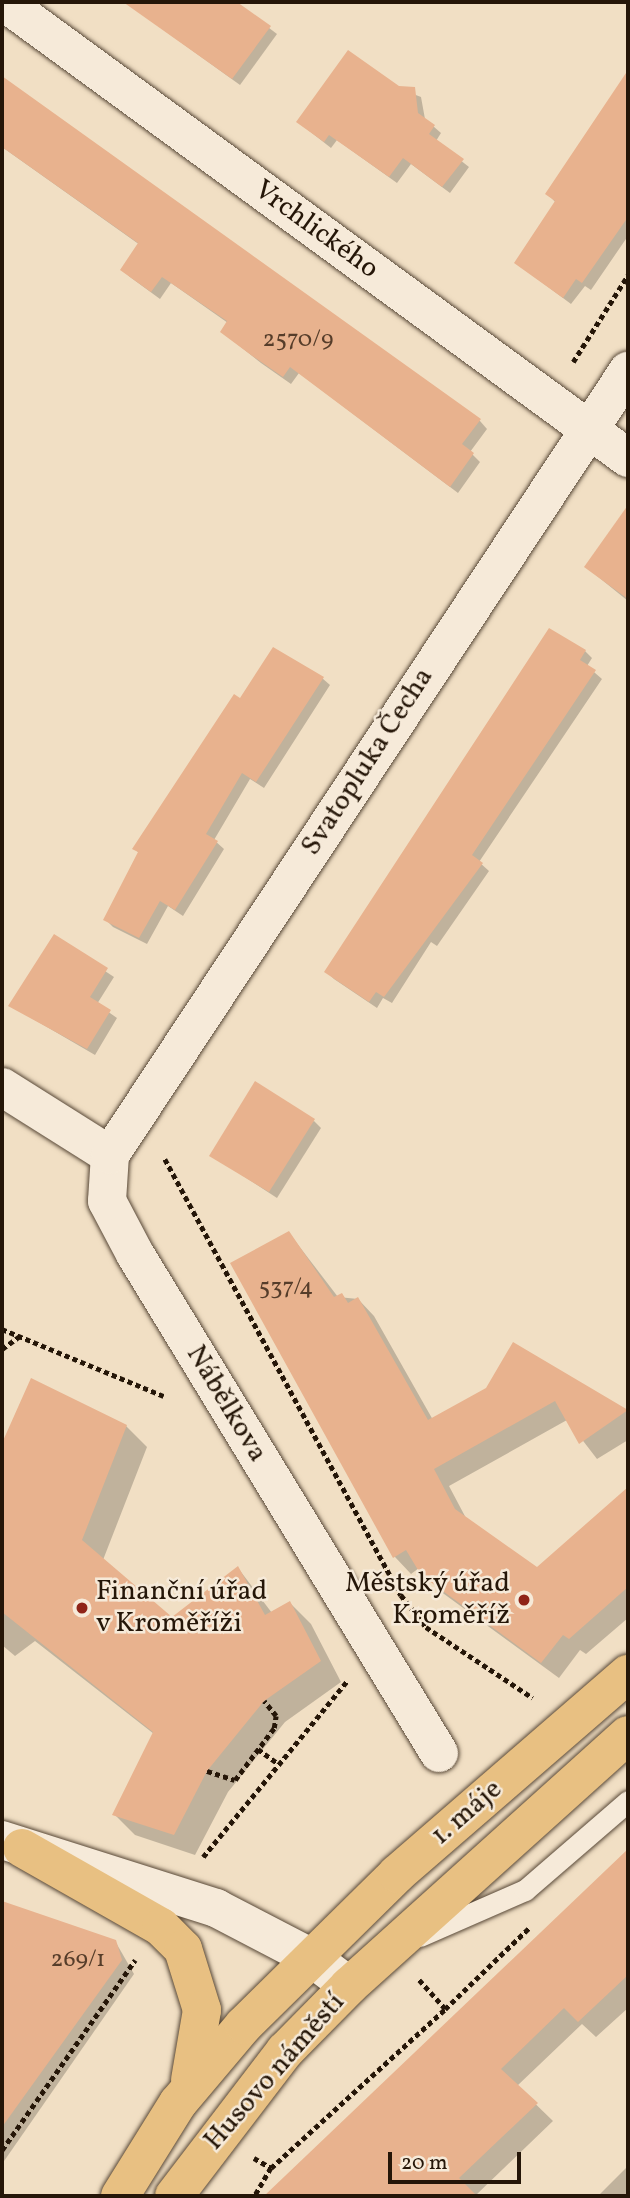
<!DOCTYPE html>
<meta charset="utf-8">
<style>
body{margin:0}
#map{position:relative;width:630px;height:2198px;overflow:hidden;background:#f1dfc4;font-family:Vollkorn,serif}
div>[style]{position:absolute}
.shadow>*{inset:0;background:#0003}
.building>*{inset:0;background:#e8b28e}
.path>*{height:4.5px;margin-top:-2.25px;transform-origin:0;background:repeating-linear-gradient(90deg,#251608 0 5px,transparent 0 8.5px)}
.roads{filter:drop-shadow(0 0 2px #584837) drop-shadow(0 0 2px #584837)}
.service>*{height:21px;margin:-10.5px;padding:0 10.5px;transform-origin:10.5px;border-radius:10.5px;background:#f6ead9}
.minor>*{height:38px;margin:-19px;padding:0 19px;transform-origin:19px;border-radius:19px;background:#f6ead9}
.secondary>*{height:38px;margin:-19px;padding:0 19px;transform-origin:19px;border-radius:19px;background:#f6ead9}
.primary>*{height:38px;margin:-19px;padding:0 19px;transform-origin:19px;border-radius:19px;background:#e8c082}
.dots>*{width:19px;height:19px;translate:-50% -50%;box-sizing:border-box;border:4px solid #f6ead9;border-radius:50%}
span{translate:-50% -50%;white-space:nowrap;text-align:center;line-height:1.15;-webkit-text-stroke:5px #f6ead9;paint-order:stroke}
.number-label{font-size:24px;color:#563d2a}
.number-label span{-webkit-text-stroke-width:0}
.street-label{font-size:28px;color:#251608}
.poi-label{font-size:28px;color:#251608}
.right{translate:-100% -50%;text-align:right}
.left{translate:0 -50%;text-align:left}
.frame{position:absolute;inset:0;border:4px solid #251608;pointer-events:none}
.scale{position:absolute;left:388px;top:2152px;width:133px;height:32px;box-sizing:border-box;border:4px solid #251608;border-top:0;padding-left:9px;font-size:21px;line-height:24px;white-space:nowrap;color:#251608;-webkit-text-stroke:5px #f6ead9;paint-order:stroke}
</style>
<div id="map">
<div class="shadow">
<div style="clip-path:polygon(125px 2px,235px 2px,277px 34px,240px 85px)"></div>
<div style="clip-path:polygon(4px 80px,480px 421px,487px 429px,470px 452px,480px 462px,458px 493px,299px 373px,291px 384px,261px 363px,222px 332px,228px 323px,171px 283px,160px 299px,130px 277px,122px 270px,140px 245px,2px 147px)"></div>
<div style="clip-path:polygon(398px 88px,421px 97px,425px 119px,441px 133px,436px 141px,469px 167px,450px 193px,411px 164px,397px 183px,337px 140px,331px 148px,298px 122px)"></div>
<div style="clip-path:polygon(628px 98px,628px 236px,591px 290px,585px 286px,571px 304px,516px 263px,556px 203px,548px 194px)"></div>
<div style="clip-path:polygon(619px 521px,628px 526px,628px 601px,586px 567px)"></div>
<div style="clip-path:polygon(585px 651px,592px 658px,587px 666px,602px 679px,479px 862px,489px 871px,437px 946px,431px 942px,392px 1003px,383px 998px,377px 1008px,334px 979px,327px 972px)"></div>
<div style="clip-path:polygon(322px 678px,330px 685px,264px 788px,250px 779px,214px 840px,224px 849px,183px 916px,168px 906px,147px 944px,113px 927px,105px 919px,139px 853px,134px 848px,241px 700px)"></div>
<div style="clip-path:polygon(54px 937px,114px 977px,97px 1004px,117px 1018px,95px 1055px,11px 1006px)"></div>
<div style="clip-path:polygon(314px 1121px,321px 1128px,277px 1198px,211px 1155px)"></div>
<div style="clip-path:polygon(289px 1233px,338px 1297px,358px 1299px,374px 1316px,433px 1420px,488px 1390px,514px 1344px,628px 1412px,628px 1440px,597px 1459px,567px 1420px,449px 1486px,467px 1520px,537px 1570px,628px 1488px,628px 1618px,586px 1654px,580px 1650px,559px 1678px,440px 1591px,419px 1568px,411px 1574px,395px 1557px,233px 1263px)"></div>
<div style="clip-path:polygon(32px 1380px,126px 1426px,147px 1447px,103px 1560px,172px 1619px,238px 1568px,272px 1613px,290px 1603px,311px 1624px,341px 1682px,285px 1722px,228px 1792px,195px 1855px,135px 1835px,114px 1814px,154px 1734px,35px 1641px,15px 1656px,2px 1645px,2px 1447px)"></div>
<div style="clip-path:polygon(628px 1851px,628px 2008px,596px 2037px,582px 2024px,517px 2086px,553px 2121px,475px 2196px,272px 2196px)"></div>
<div style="clip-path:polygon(2px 1903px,115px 1941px,134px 1974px,2px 2164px)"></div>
<div style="clip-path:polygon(628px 2166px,628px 2196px,598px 2196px)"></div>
</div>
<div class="building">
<div style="clip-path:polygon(123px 2px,237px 2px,271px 26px,232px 79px)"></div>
<div style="clip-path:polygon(348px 50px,399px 86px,415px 87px,418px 113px,435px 125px,429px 134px,464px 159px,442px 187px,403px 158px,389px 177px,329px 135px,324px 142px,296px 122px)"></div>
<div style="clip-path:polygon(628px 70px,628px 217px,582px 283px,576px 279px,563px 298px,514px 263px,555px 201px,545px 194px)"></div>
<div style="clip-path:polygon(2px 76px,481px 419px,462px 444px,474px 453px,450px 487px,290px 367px,283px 377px,251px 355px,220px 332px,227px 321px,162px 277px,151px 292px,120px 270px,138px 243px,2px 147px)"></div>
<div style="clip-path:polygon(628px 505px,628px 599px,584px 567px)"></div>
<div style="clip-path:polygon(549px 628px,586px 650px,580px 660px,596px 670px,472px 855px,483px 863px,384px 997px,376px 992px,369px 1002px,324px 972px)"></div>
<div style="clip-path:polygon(273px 647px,324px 677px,256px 782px,242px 773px,206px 834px,218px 841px,175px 910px,160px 901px,139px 938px,103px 920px,138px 852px,132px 849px,234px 694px,240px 698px)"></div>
<div style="clip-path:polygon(54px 934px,108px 968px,90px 997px,111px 1010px,87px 1049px,8px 1006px)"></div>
<div style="clip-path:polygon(255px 1081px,315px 1119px,269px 1192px,209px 1156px)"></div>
<div style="clip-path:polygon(289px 1231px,334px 1297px,342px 1293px,348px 1303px,358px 1297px,428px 1420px,486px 1388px,513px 1342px,628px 1410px,579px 1444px,555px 1401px,434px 1469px,455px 1509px,537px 1567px,628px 1487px,628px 1587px,569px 1639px,563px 1635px,541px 1663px,421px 1575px,406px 1550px,393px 1558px,230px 1263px)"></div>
<div style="clip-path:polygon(31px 1378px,127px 1425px,82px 1540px,172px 1617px,238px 1566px,265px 1615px,290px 1601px,321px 1661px,264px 1701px,207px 1771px,174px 1835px,112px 1815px,153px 1732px,2px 1612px,2px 1443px)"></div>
<div style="clip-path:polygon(628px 1849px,628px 1975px,578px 2022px,564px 2008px,501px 2069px,538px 2103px,459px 2178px,477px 2196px,264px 2196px)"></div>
<div style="clip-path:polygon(2px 1901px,116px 1940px,122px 1960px,2px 2127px)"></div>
</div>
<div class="path">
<div style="left:573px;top:362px;width:103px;rotate:-57.7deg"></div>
<div style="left:165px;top:1159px;width:496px;rotate:61.6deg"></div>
<div style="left:401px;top:1595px;width:41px;rotate:52deg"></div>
<div style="left:426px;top:1627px;width:128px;rotate:33.6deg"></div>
<div style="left:2px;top:1329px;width:175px;rotate:22.5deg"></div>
<div style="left:2px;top:1349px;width:22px;rotate:-36deg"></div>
<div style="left:258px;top:1749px;width:24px;rotate:36deg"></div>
<div style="left:207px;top:1771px;width:29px;rotate:18deg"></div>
<div style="left:235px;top:1780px;width:65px;rotate:-53.1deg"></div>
<div style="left:274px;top:1728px;width:12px;rotate:-81deg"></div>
<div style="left:276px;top:1716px;width:19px;rotate:-129deg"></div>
<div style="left:203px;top:1857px;width:227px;rotate:-50.7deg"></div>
<div style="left:445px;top:2009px;width:118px;rotate:-44deg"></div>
<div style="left:2px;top:2150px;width:232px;rotate:-55deg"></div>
<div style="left:254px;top:2158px;width:20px;rotate:30deg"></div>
<div style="left:271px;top:2168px;width:32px;rotate:120deg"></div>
<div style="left:271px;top:2168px;width:236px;rotate:-42.4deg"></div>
<div style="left:445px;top:2009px;width:39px;rotate:-132deg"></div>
</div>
<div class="roads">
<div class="service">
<div style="left:420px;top:1936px;width:115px;rotate:-23.7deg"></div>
<div style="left:525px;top:1890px;width:136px;rotate:-40.8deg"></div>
</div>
<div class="minor">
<div style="left:4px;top:2px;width:773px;rotate:36.16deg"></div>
<div style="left:2px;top:1087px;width:128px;rotate:32.2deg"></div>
<div style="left:439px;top:1753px;width:584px;rotate:-121.35deg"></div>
<div style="left:135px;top:1254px;width:60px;rotate:-117.8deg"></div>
<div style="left:107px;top:1201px;width:46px;rotate:-86.3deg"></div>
<div style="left:110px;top:1155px;width:940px;rotate:-56.55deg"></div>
</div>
<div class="secondary">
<div style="left:2px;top:1840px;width:225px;rotate:17.6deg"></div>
<div style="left:216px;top:1908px;width:108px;rotate:27.5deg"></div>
<div style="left:312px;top:1958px;width:46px;rotate:37.1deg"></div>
</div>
<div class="primary">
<div style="left:22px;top:1848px;width:160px;rotate:29.6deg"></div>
<div style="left:161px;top:1927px;width:31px;rotate:45deg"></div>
<div style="left:183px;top:1949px;width:64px;rotate:72.7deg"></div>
<div style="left:202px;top:2010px;width:71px;rotate:99.7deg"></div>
<div style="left:120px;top:2196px;width:110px;rotate:-58.1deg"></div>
<div style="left:178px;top:2103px;width:102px;rotate:-49.8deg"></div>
<div style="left:244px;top:2025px;width:215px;rotate:-44.6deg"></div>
<div style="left:397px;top:1874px;width:306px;rotate:-40.9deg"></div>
<div style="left:174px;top:2196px;width:183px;rotate:-52.6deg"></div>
<div style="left:285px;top:2051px;width:91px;rotate:-45.4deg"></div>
<div style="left:349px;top:1986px;width:375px;rotate:-42deg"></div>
</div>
</div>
<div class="dots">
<div style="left:524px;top:1600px;background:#8f2418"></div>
<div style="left:82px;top:1608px;background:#8f2418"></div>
</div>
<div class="number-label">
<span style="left:298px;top:341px">2570/9</span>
<span style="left:286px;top:1289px">537/4</span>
<span style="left:78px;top:1961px">269/1</span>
</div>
<div class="street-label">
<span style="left:316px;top:230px;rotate:36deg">Vrchlického</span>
<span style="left:368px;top:762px;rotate:-57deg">Svatopluka Čecha</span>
<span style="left:226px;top:1404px;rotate:59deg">Nábělkova</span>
<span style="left:467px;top:1813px;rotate:-41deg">1. máje</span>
<span style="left:275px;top:2072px;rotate:-49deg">Husovo náměstí</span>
</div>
<div class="poi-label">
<span class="right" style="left:510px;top:1600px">Městský úřad<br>Kroměříž</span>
<span class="left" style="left:96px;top:1608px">Finanční úřad<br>v Kroměříži</span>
</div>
<div class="frame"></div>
<div class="scale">20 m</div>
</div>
